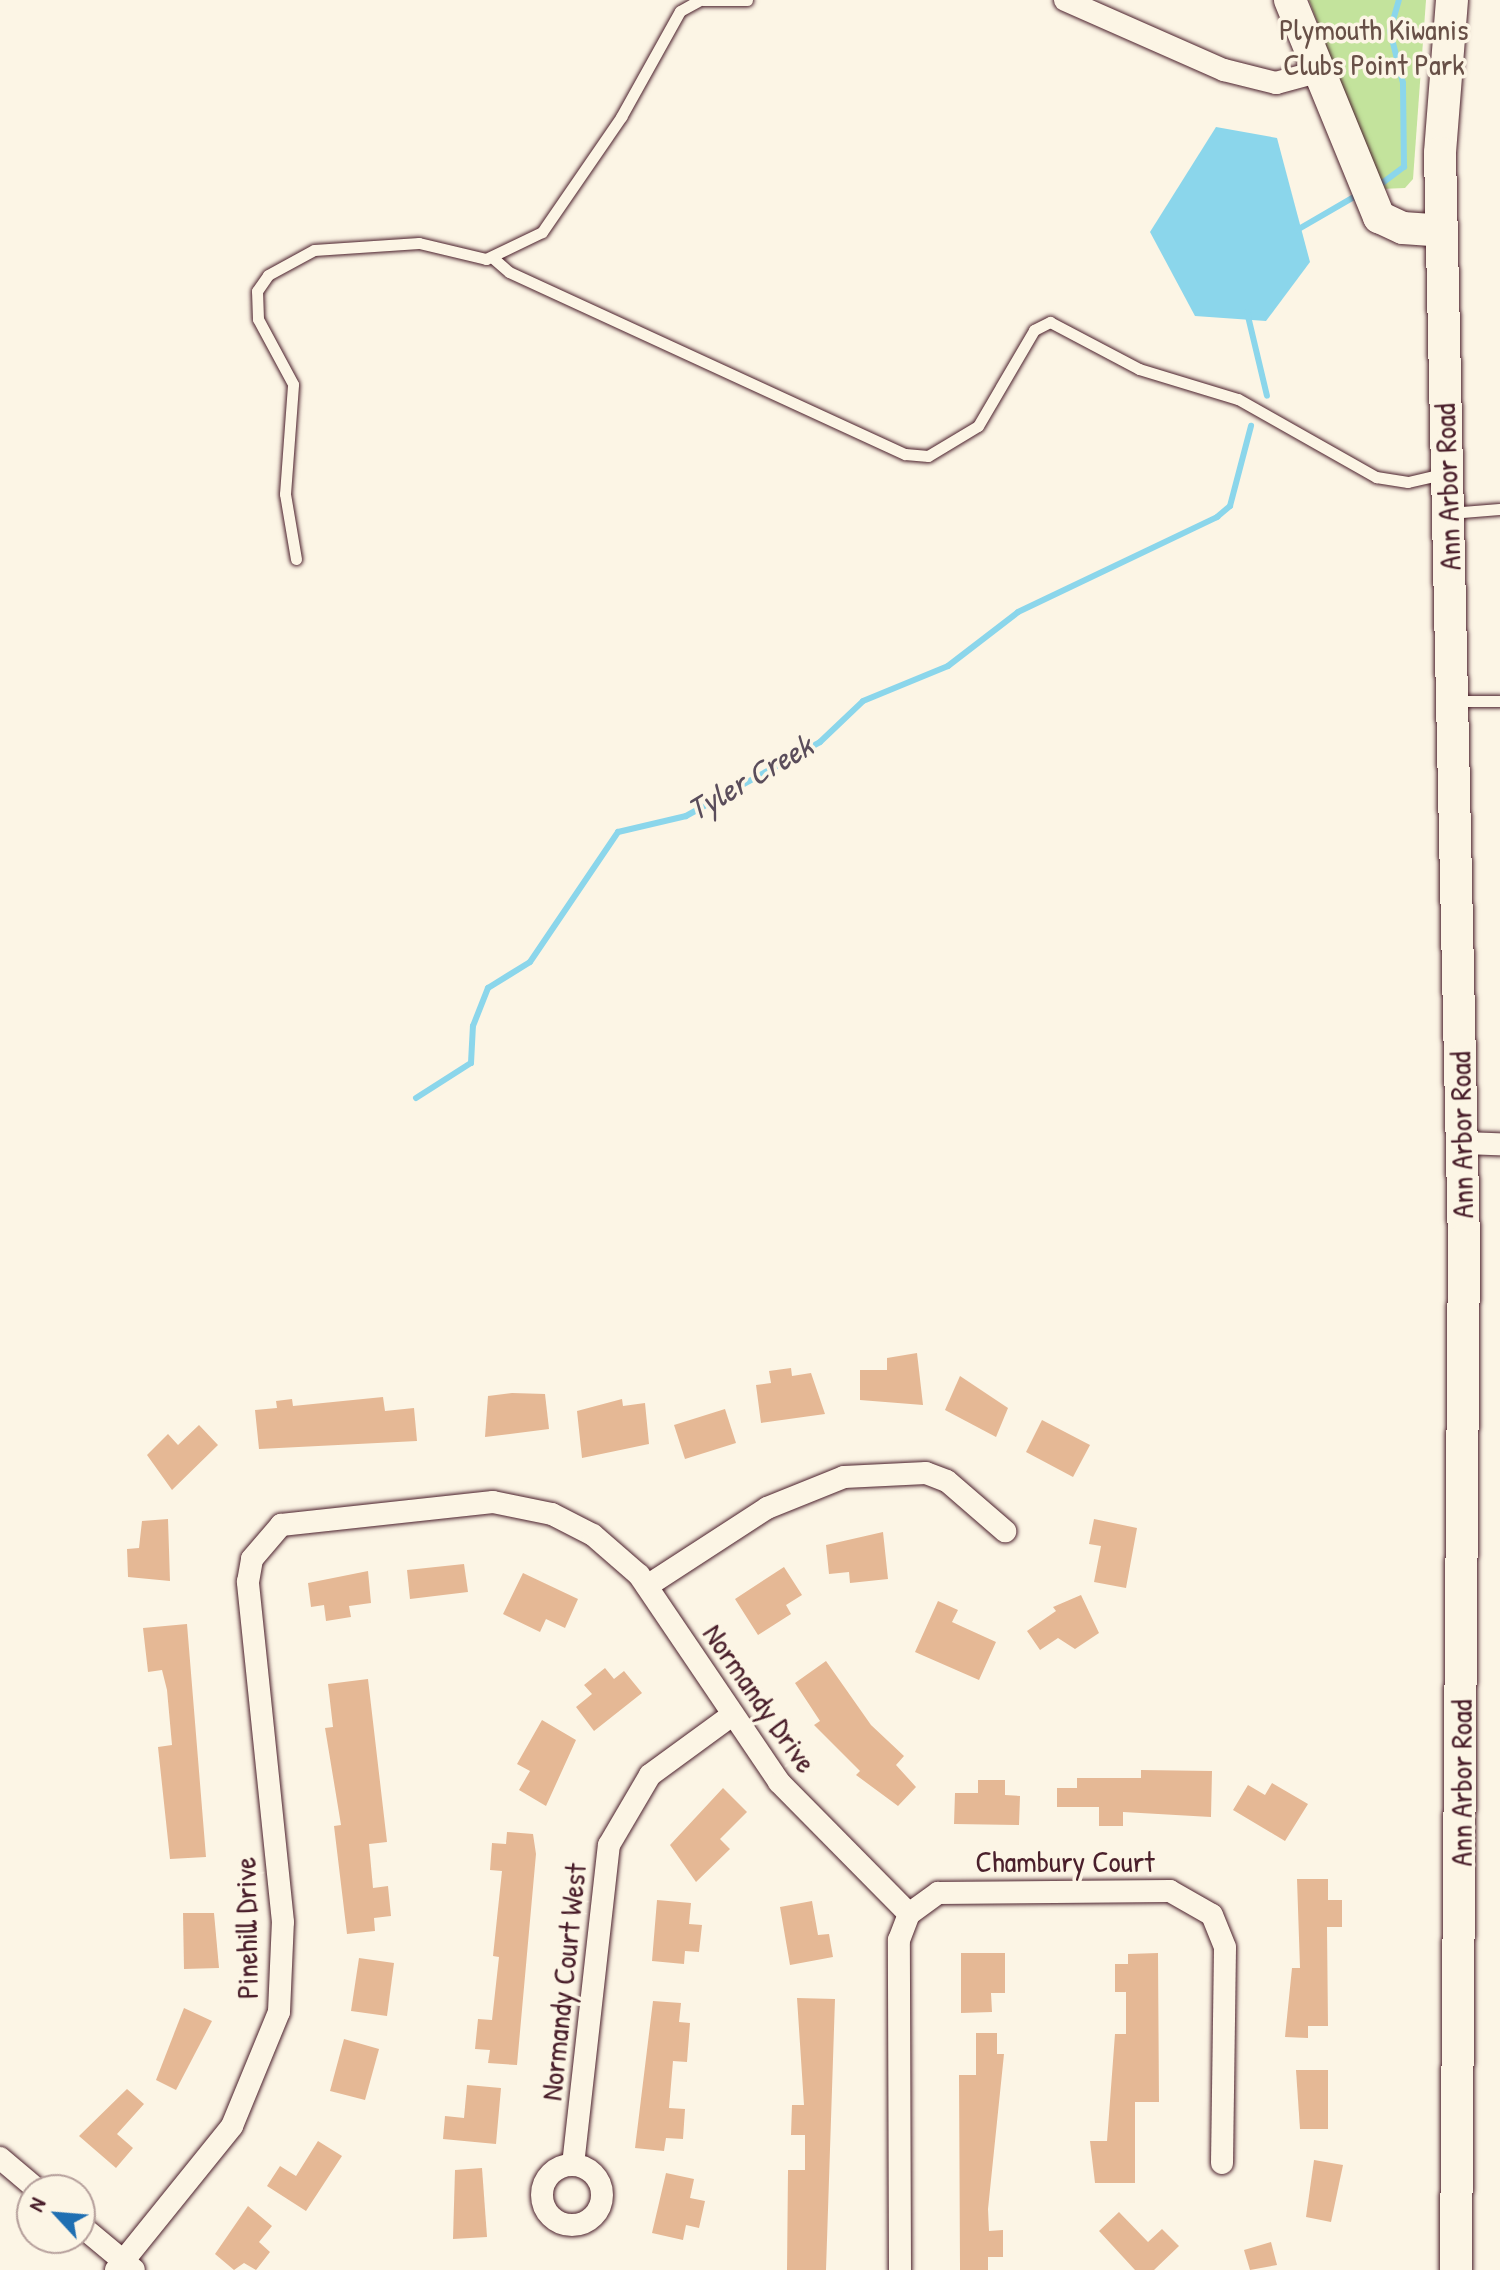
<!DOCTYPE html>
<style>
body{margin:0}
#map{position:relative;width:1500px;height:2270px;overflow:hidden;background:#fcf5e5;font-family:"Patrick Hand",sans-serif}
div>[style]{position:absolute}
.green>*{inset:0;background:#c3e39c}
.water>*{inset:0;background:#8bd6eb}
.stream>*{height:6px;margin:-3px;padding:0 3px;transform-origin:3px;border-radius:3px;background:#8bd6eb}
.building>*{inset:0;background:#e5b895}
.roads{filter:drop-shadow(0 0 2px #4a1f2b) drop-shadow(0 0 2px #4a1f2b)}
.lane>*{height:11px;margin:-5.5px;padding:0 5.5px;transform-origin:5.5px;border-radius:5.5px;background:#fcf5e5}
.street>*{height:22px;margin:-11px;padding:0 11px;transform-origin:11px;border-radius:11px;background:#fcf5e5}
.street>.ring{margin:-11px;padding:0;box-sizing:content-box;background:none;border:22px solid #fcf5e5;border-radius:50%}
.secondary>*{height:32px;margin:-16px;padding:0 16px;transform-origin:16px;border-radius:16px;background:#fcf5e5}
span{translate:-50% -50%;white-space:nowrap;text-align:center;line-height:1.15;-webkit-text-stroke:7px #fcf5e5;paint-order:stroke}
.park-label{font-size:30px;color:#685047}
.street-label{font-size:30px;color:#4a1f2b}
.water-label{font-size:32px;color:#5a4d5b;font-style:italic}
.north{position:absolute;left:16px;top:2174px;width:80px;height:80px;box-sizing:border-box;background:#fcf5e5;border:2px solid #b59f9b;border-radius:50%;rotate:296deg;font-size:22px;font-weight:700;line-height:32px;text-align:center;color:#4a1f2b}
.north::after{content:'';display:block;margin:auto;width:28px;height:36px;background:#1f6fb2;clip-path:polygon(50% 0,100% 100%,50% 72%,0 100%)}
</style>
<div id="map">
<div class="green">
<div style="clip-path:polygon(1309px 0,1426px 0,1413px 179px,1405px 188px,1380px 189px)"></div>
</div>
<div class="water">
<div style="clip-path:polygon(1216px 127px,1277px 138px,1310px 262px,1266px 321px,1195px 316px,1150px 232px)"></div>
</div>
<div class="stream">
<div style="left:1377px;top:187px;width:34px;rotate:-37deg"></div>
<div style="left:1404px;top:167px;width:84px;rotate:-90.7deg"></div>
<div style="left:1403px;top:83px;width:54px;rotate:-104deg"></div>
<div style="left:1390px;top:31px;width:32px;rotate:-74deg"></div>
<div style="left:1297px;top:230px;width:72px;rotate:-30.1deg"></div>
<div style="left:1247px;top:312px;width:86px;rotate:76.6deg"></div>
<div style="left:416px;top:1098px;width:65px;rotate:-32.5deg"></div>
<div style="left:471px;top:1063px;width:37px;rotate:-87deg"></div>
<div style="left:473px;top:1026px;width:41px;rotate:-68.5deg"></div>
<div style="left:488px;top:988px;width:49px;rotate:-31.8deg"></div>
<div style="left:530px;top:962px;width:157px;rotate:-55.9deg"></div>
<div style="left:618px;top:832px;width:70px;rotate:-13.2deg"></div>
<div style="left:686px;top:816px;width:153px;rotate:-28.9deg"></div>
<div style="left:820px;top:742px;width:59px;rotate:-43.6deg"></div>
<div style="left:863px;top:701px;width:92px;rotate:-22.4deg"></div>
<div style="left:948px;top:666px;width:88px;rotate:-37.6deg"></div>
<div style="left:1018px;top:612px;width:221px;rotate:-25.5deg"></div>
<div style="left:1217px;top:517px;width:17px;rotate:-40deg"></div>
<div style="left:1230px;top:506px;width:83px;rotate:-75.3deg"></div>
</div>
<div class="building">
<div style="clip-path:polygon(917px 1353px,923px 1405px,860px 1400px,860px 1370px,887px 1370px,887px 1358px)"></div>
<div style="clip-path:polygon(791px 1368px,792px 1376px,811px 1373px,825px 1414px,761px 1423px,756px 1385px,771px 1383px,769px 1371px)"></div>
<div style="clip-path:polygon(960px 1376px,1008px 1408px,996px 1437px,945px 1410px)"></div>
<div style="clip-path:polygon(512px 1393px,545px 1394px,549px 1429px,485px 1437px,488px 1396px)"></div>
<div style="clip-path:polygon(383px 1397px,385px 1411px,414px 1408px,417px 1441px,259px 1449px,255px 1410px,277px 1408px,276px 1401px,292px 1399px,293px 1406px)"></div>
<div style="clip-path:polygon(622px 1399px,623px 1406px,645px 1403px,649px 1444px,582px 1458px,577px 1411px)"></div>
<div style="clip-path:polygon(725px 1409px,736px 1443px,685px 1459px,674px 1425px)"></div>
<div style="clip-path:polygon(1042px 1420px,1090px 1445px,1073px 1477px,1026px 1452px)"></div>
<div style="clip-path:polygon(199px 1425px,218px 1445px,172px 1490px,147px 1455px,168px 1434px,178px 1445px)"></div>
<div style="clip-path:polygon(168px 1519px,170px 1581px,128px 1577px,127px 1549px,139px 1548px,142px 1521px)"></div>
<div style="clip-path:polygon(1094px 1519px,1137px 1528px,1126px 1588px,1094px 1582px,1101px 1546px,1089px 1544px)"></div>
<div style="clip-path:polygon(883px 1532px,888px 1579px,850px 1583px,849px 1572px,829px 1574px,826px 1545px)"></div>
<div style="clip-path:polygon(464px 1564px,468px 1592px,410px 1599px,407px 1570px)"></div>
<div style="clip-path:polygon(784px 1567px,802px 1595px,786px 1605px,791px 1614px,758px 1635px,735px 1599px)"></div>
<div style="clip-path:polygon(368px 1571px,371px 1603px,349px 1606px,351px 1617px,326px 1621px,324px 1605px,311px 1607px,308px 1583px)"></div>
<div style="clip-path:polygon(523px 1573px,578px 1599px,565px 1628px,546px 1619px,540px 1632px,503px 1614px)"></div>
<div style="clip-path:polygon(1081px 1595px,1099px 1633px,1075px 1649px,1058px 1638px,1040px 1650px,1027px 1631px,1056px 1611px,1053px 1607px)"></div>
<div style="clip-path:polygon(938px 1601px,958px 1610px,952px 1622px,996px 1642px,979px 1680px,915px 1652px)"></div>
<div style="clip-path:polygon(187px 1624px,206px 1857px,170px 1859px,158px 1747px,172px 1745px,167px 1690px,162px 1670px,148px 1672px,143px 1628px)"></div>
<div style="clip-path:polygon(826px 1661px,871px 1725px,904px 1756px,896px 1765px,916px 1787px,898px 1806px,856px 1775px,860px 1771px,814px 1725px,820px 1721px,795px 1683px)"></div>
<div style="clip-path:polygon(605px 1668px,614px 1679px,624px 1671px,642px 1693px,594px 1731px,576px 1707px,592px 1694px,584px 1685px)"></div>
<div style="clip-path:polygon(368px 1679px,387px 1842px,369px 1844px,373px 1888px,388px 1886px,391px 1916px,374px 1918px,375px 1931px,347px 1934px,334px 1826px,341px 1825px,325px 1728px,333px 1727px,328px 1684px)"></div>
<div style="clip-path:polygon(542px 1720px,576px 1740px,546px 1806px,519px 1790px,530px 1771px,517px 1764px)"></div>
<div style="clip-path:polygon(1141px 1770px,1212px 1771px,1211px 1817px,1123px 1812px,1123px 1826px,1099px 1826px,1099px 1807px,1057px 1807px,1057px 1788px,1077px 1788px,1077px 1778px,1141px 1778px)"></div>
<div style="clip-path:polygon(978px 1780px,1005px 1780px,1005px 1795px,1020px 1796px,1019px 1825px,954px 1824px,955px 1793px,978px 1793px)"></div>
<div style="clip-path:polygon(1272px 1783px,1308px 1804px,1285px 1841px,1233px 1810px,1248px 1785px,1265px 1795px)"></div>
<div style="clip-path:polygon(723px 1788px,747px 1812px,720px 1839px,730px 1849px,696px 1882px,670px 1845px)"></div>
<div style="clip-path:polygon(507px 1832px,533px 1834px,536px 1854px,517px 2065px,488px 2063px,490px 2050px,475px 2049px,478px 2019px,492px 2020px,499px 1957px,493px 1956px,502px 1871px,490px 1870px,492px 1843px,506px 1844px)"></div>
<div style="clip-path:polygon(1297px 1879px,1328px 1879px,1328px 1900px,1342px 1900px,1342px 1927px,1327px 1927px,1328px 2026px,1308px 2026px,1308px 2038px,1285px 2037px,1292px 1968px,1300px 1968px)"></div>
<div style="clip-path:polygon(657px 1900px,691px 1903px,689px 1924px,702px 1925px,699px 1952px,685px 1951px,684px 1964px,652px 1961px)"></div>
<div style="clip-path:polygon(812px 1901px,818px 1935px,829px 1934px,833px 1957px,790px 1965px,780px 1907px)"></div>
<div style="clip-path:polygon(183px 1913px,214px 1913px,219px 1968px,184px 1969px)"></div>
<div style="clip-path:polygon(961px 1953px,1005px 1953px,1005px 1993px,991px 1993px,992px 2012px,961px 2013px)"></div>
<div style="clip-path:polygon(1158px 1953px,1159px 2102px,1135px 2102px,1135px 2183px,1095px 2183px,1090px 2141px,1107px 2141px,1115px 2034px,1126px 2034px,1126px 1992px,1115px 1992px,1115px 1964px,1128px 1964px,1128px 1954px)"></div>
<div style="clip-path:polygon(359px 1958px,394px 1963px,387px 2016px,351px 2011px)"></div>
<div style="clip-path:polygon(797px 1998px,835px 1999px,826px 2270px,787px 2270px,788px 2170px,805px 2170px,805px 2135px,791px 2135px,792px 2105px,804px 2105px)"></div>
<div style="clip-path:polygon(653px 2001px,681px 2003px,679px 2022px,690px 2023px,687px 2062px,673px 2061px,669px 2108px,685px 2109px,683px 2139px,666px 2138px,664px 2151px,635px 2148px)"></div>
<div style="clip-path:polygon(184px 2008px,212px 2021px,176px 2090px,156px 2080px)"></div>
<div style="clip-path:polygon(976px 2033px,997px 2033px,997px 2054px,1004px 2054px,988px 2209px,989px 2231px,1003px 2230px,1003px 2257px,988px 2257px,988px 2270px,960px 2270px,959px 2075px,976px 2075px)"></div>
<div style="clip-path:polygon(344px 2039px,379px 2049px,365px 2100px,330px 2091px)"></div>
<div style="clip-path:polygon(1296px 2070px,1328px 2070px,1328px 2129px,1300px 2129px)"></div>
<div style="clip-path:polygon(467px 2085px,501px 2088px,496px 2144px,443px 2139px,445px 2116px,464px 2118px)"></div>
<div style="clip-path:polygon(127px 2089px,144px 2104px,117px 2134px,133px 2148px,116px 2168px,79px 2136px)"></div>
<div style="clip-path:polygon(318px 2141px,342px 2156px,306px 2211px,267px 2186px,280px 2166px,296px 2176px)"></div>
<div style="clip-path:polygon(1314px 2160px,1343px 2165px,1331px 2222px,1306px 2217px)"></div>
<div style="clip-path:polygon(482px 2168px,487px 2237px,453px 2239px,455px 2170px)"></div>
<div style="clip-path:polygon(666px 2173px,694px 2179px,690px 2198px,705px 2201px,699px 2228px,686px 2225px,683px 2240px,652px 2233px)"></div>
<div style="clip-path:polygon(248px 2206px,272px 2226px,259px 2242px,270px 2252px,256px 2270px,244px 2263px,234px 2270px,215px 2254px)"></div>
<div style="clip-path:polygon(1119px 2212px,1148px 2242px,1162px 2229px,1179px 2246px,1154px 2270px,1135px 2270px,1099px 2231px)"></div>
<div style="clip-path:polygon(1271px 2242px,1277px 2265px,1250px 2270px,1244px 2250px)"></div>
</div>
<div class="roads">
<div class="lane">
<div style="left:703px;top:0;width:44px"></div>
<div style="left:493px;top:258px;width:21px;rotate:41deg"></div>
<div style="left:509px;top:272px;width:436px;rotate:24.7deg"></div>
<div style="left:905px;top:454px;width:23px;rotate:5deg"></div>
<div style="left:928px;top:456px;width:58px;rotate:-31deg"></div>
<div style="left:978px;top:426px;width:111px;rotate:-59.7deg"></div>
<div style="left:1034px;top:330px;width:18px;rotate:-27deg"></div>
<div style="left:1050px;top:322px;width:101px;rotate:27.8deg"></div>
<div style="left:1139px;top:369px;width:103px;rotate:16.9deg"></div>
<div style="left:1238px;top:399px;width:159px;rotate:29.5deg"></div>
<div style="left:1376px;top:477px;width:32px;rotate:9deg"></div>
<div style="left:1408px;top:482px;width:37px;rotate:-13deg"></div>
<div style="left:1449px;top:513px;width:51px;rotate:-4.5deg"></div>
<div style="left:296px;top:559px;width:66px;rotate:-99.6deg"></div>
<div style="left:285px;top:494px;width:110px;rotate:-85.8deg"></div>
<div style="left:293px;top:384px;width:74px;rotate:-118.3deg"></div>
<div style="left:258px;top:319px;width:28px;rotate:-92deg"></div>
<div style="left:257px;top:291px;width:19px;rotate:-55deg"></div>
<div style="left:268px;top:275px;width:52px;rotate:-28.5deg"></div>
<div style="left:314px;top:250px;width:105px;rotate:-3.8deg"></div>
<div style="left:419px;top:243px;width:69px;rotate:13.4deg"></div>
<div style="left:486px;top:259px;width:62px;rotate:-25.7deg"></div>
<div style="left:542px;top:232px;width:140px;rotate:-55.5deg"></div>
<div style="left:621px;top:117px;width:121px;rotate:-60.9deg"></div>
<div style="left:680px;top:11px;width:23px;rotate:-29deg"></div>
<div style="left:1453px;top:701px;width:47px"></div>
</div>
<div class="street">
<div style="left:1065px;top:0;width:174px;rotate:23.8deg"></div>
<div style="left:1224px;top:70px;width:54px;rotate:14deg"></div>
<div style="left:1276px;top:83px;width:42px;rotate:-15deg"></div>
<div style="left:1462px;top:1143px;width:38px;rotate:2deg"></div>
<div style="left:647px;top:1586px;width:143px;rotate:-33deg"></div>
<div style="left:767px;top:1508px;width:83px;rotate:-21.9deg"></div>
<div style="left:844px;top:1477px;width:82px;rotate:-2.8deg"></div>
<div style="left:926px;top:1473px;width:22px;rotate:21deg"></div>
<div style="left:947px;top:1481px;width:77px;rotate:40.8deg"></div>
<div style="left:0;top:2158px;width:50px;rotate:40.1deg"></div>
<div class="ring" style="left:542px;top:2165px;width:38px;height:38px"></div>
<div style="left:573px;top:2165px;width:322px;rotate:-83.6deg"></div>
<div style="left:609px;top:1845px;width:81px;rotate:-59.6deg"></div>
<div style="left:650px;top:1775px;width:102px;rotate:-36.2deg"></div>
<div style="left:80px;top:2225px;width:70px;rotate:39.8deg"></div>
<div style="left:116px;top:2270px;width:185px;rotate:-51.1deg"></div>
<div style="left:232px;top:2126px;width:123px;rotate:-67.6deg"></div>
<div style="left:279px;top:2012px;width:90px;rotate:-87.5deg"></div>
<div style="left:283px;top:1922px;width:342px;rotate:-95.9deg"></div>
<div style="left:248px;top:1582px;width:23px;rotate:-80deg"></div>
<div style="left:252px;top:1559px;width:45px;rotate:-49.5deg"></div>
<div style="left:281px;top:1525px;width:213px;rotate:-6.2deg"></div>
<div style="left:493px;top:1502px;width:60px;rotate:11.5deg"></div>
<div style="left:552px;top:1514px;width:46px;rotate:27.1deg"></div>
<div style="left:593px;top:1535px;width:61px;rotate:41deg"></div>
<div style="left:639px;top:1575px;width:250px;rotate:55.9deg"></div>
<div style="left:779px;top:1782px;width:185px;rotate:45.4deg"></div>
<div style="left:900px;top:2270px;width:330px;rotate:-90.2deg"></div>
<div style="left:899px;top:1940px;width:28px;rotate:-69deg"></div>
<div style="left:909px;top:1914px;width:36px;rotate:-36deg"></div>
<div style="left:938px;top:1893px;width:232px;rotate:-0.5deg"></div>
<div style="left:1170px;top:1891px;width:48px;rotate:29.7deg"></div>
<div style="left:1212px;top:1915px;width:35px;rotate:68deg"></div>
<div style="left:1225px;top:1948px;width:215px;rotate:90.8deg"></div>
</div>
<div class="secondary">
<div style="left:1290px;top:0;width:235px;rotate:67.7deg"></div>
<div style="left:1379px;top:217px;width:26px;rotate:25deg"></div>
<div style="left:1403px;top:228px;width:39px;rotate:4deg"></div>
<div style="left:1452px;top:0;width:153px;rotate:94.5deg"></div>
<div style="left:1440px;top:153px;width:1088px;rotate:88.74deg"></div>
<div style="left:1464px;top:1241px;width:1029px;rotate:90.45deg"></div>
</div>
</div>
<div class="park-label">
<span style="left:1374px;top:46px">Plymouth Kiwanis<br>Clubs Point Park</span>
</div>
<div class="street-label">
<span style="left:1447px;top:487px;rotate:-92deg">Ann Arbor Road</span>
<span style="left:1461px;top:1135px;rotate:-91deg">Ann Arbor Road</span>
<span style="left:760px;top:1698px;rotate:55deg">Normandy Drive</span>
<span style="left:1461px;top:1783px;rotate:-90deg">Ann Arbor Road</span>
<span style="left:1065px;top:1861px">Chambury Court</span>
<span style="left:246px;top:1928px;rotate:-91deg">Pinehill Drive</span>
<span style="left:563px;top:1982px;rotate:-84deg">Normandy Court West</span>
</div>
<div class="water-label">
<span style="left:750px;top:778px;rotate:-30deg">Tyler Creek</span>
</div>
<div class="north">N</div>
</div>
